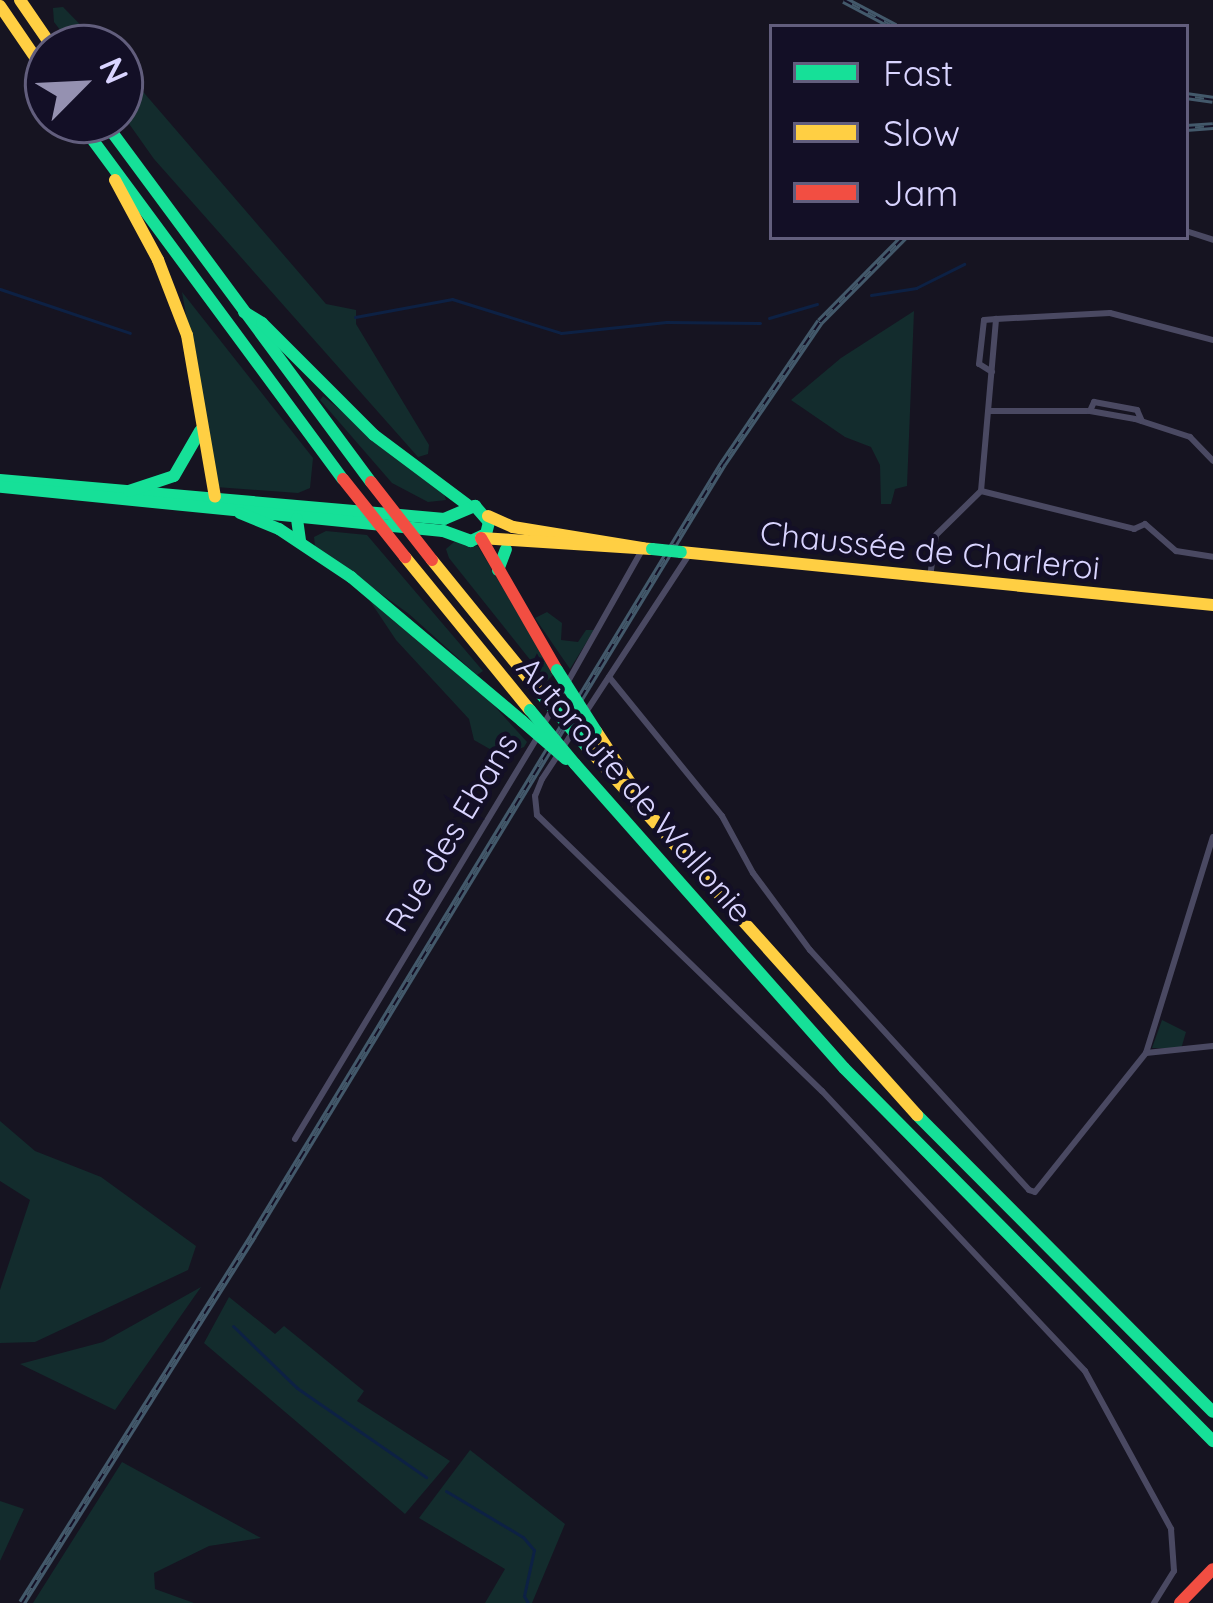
<!DOCTYPE html>
<meta charset="utf-8">
<style>
body{margin:0}
#map{position:relative;width:1213px;height:1603px;overflow:hidden;background:#161421;font-family:Quicksand,sans-serif}
div>[style]{position:absolute}
.green>*{inset:0;background:#132c2d}
.stream>*{height:3px;margin:-1.5px;padding:0 1.5px;transform-origin:1.5px;border-radius:1.5px;background:#0d2144}
.street>*{height:6px;margin:-3px;padding:0 3px;transform-origin:3px;border-radius:3px;background:#4a4962}
.fast>*{height:12px;margin:-6px;padding:0 6px;transform-origin:6px;border-radius:6px;background:#16e098}
.slow>*{height:12px;margin:-6px;padding:0 6px;transform-origin:6px;border-radius:6px;background:#ffcf43}
.jam>*{height:12px;margin:-6px;padding:0 6px;transform-origin:6px;border-radius:6px;background:#f24e42}
.rail>*{height:8px;margin-top:-4px;transform-origin:0;background:repeating-linear-gradient(90deg,#130f26 0 9px,#43596b 0 18px);box-sizing:border-box;border-block:3px solid #43596b}
.fast-bridge>*{height:12px;margin:-6px;padding:0 6px;transform-origin:6px;border-radius:6px;background:#16e098}
.jam-bridge>*{height:12px;margin:-6px;padding:0 6px;transform-origin:6px;border-radius:6px;background:#f24e42}
span{translate:-50% -50%;white-space:nowrap;text-align:center;line-height:1.15;-webkit-text-stroke:9px #130f26;paint-order:stroke}
.street-label{font-size:33px;color:#d9d4ff}
.legend{position:absolute;left:769px;top:24px;width:420px;height:216px;box-sizing:border-box;background:#130f26;border:3px solid #625e7d;margin:0;padding:15px 21px;list-style:none;font-size:36px;color:#d9d4ff}
.legend li{display:flex;align-items:center;gap:24px;height:60px}
.legend b{width:60px;border:3px solid #625e7d}
.north{position:absolute;left:24px;top:24px;width:120px;height:120px;box-sizing:border-box;background:#130f26;border:3px solid #625e7d;border-radius:50%;rotate:66deg;font-size:33px;font-weight:700;line-height:48px;text-align:center;color:#d9d4ff}
.north::after{content:'';display:block;margin:auto;width:42px;height:54px;background:#9591b1;clip-path:polygon(50% 0,100% 100%,50% 72%,0 100%)}
</style>
<div id="map">
<div class="green">
<div style="clip-path:polygon(63px 7px,103px 48px,74px 48px,54px 22px,53px 8px)"></div>
<div style="clip-path:polygon(120px 65px,326px 304px,356px 310px,356px 324px,429px 445px,428px 454px,418px 457px,154px 159px,120px 111px)"></div>
<div style="clip-path:polygon(182px 292px,313px 458px,310px 488px,298px 493px,216px 487px)"></div>
<div style="clip-path:polygon(914px 311px,907px 486px,895px 489px,891px 504px,881px 504px,880px 465px,871px 447px,845px 437px,791px 400px,841px 358px)"></div>
<div style="clip-path:polygon(323px 396px,444px 494px,446px 500px,428px 502px,392px 483px,320px 400px)"></div>
<div style="clip-path:polygon(326px 531px,367px 535px,483px 671px,477px 675px,409px 614px,315px 546px,314px 537px)"></div>
<div style="clip-path:polygon(454px 542px,478px 546px,554px 674px,547px 681px,449px 558px,446px 549px)"></div>
<div style="clip-path:polygon(368px 598px,479px 689px,527px 742px,524px 747px,502px 756px,474px 740px,469px 719px,396px 640px)"></div>
<div style="clip-path:polygon(547px 612px,562px 623px,561px 640px,578px 642px,586px 630px,594px 630px,570px 669px,535px 618px)"></div>
<div style="clip-path:polygon(1162px 1020px,1186px 1032px,1181px 1049px,1152px 1048px)"></div>
<div style="clip-path:polygon(0 1121px,35px 1151px,101px 1177px,196px 1246px,188px 1270px,35px 1342px,0 1343px,0 1290px,30px 1200px,0 1181px)"></div>
<div style="clip-path:polygon(201px 1287px,115px 1410px,20px 1364px,103px 1342px)"></div>
<div style="clip-path:polygon(229px 1297px,275px 1334px,284px 1326px,364px 1391px,357px 1401px,450px 1461px,405px 1514px,204px 1343px)"></div>
<div style="clip-path:polygon(470px 1450px,565px 1524px,532px 1603px,485px 1603px,505px 1569px,419px 1518px)"></div>
<div style="clip-path:polygon(122px 1462px,261px 1538px,209px 1546px,154px 1573px,155px 1589px,194px 1603px,33px 1603px)"></div>
<div style="clip-path:polygon(0 1501px,24px 1509px,0 1561px)"></div>
</div>
<div class="stream">
<div style="left:0;top:289px;width:137px;rotate:18.7deg"></div>
<div style="left:871px;top:295px;width:46px;rotate:-8.8deg"></div>
<div style="left:916px;top:288px;width:54px;rotate:-26.6deg"></div>
<div style="left:355px;top:317px;width:99px;rotate:-10.5deg"></div>
<div style="left:452px;top:299px;width:114px;rotate:17.3deg"></div>
<div style="left:561px;top:333px;width:106px;rotate:-6deg"></div>
<div style="left:666px;top:322px;width:94px;rotate:0.6deg"></div>
<div style="left:769px;top:318px;width:50px;rotate:-16.3deg"></div>
<div style="left:233px;top:1326px;width:89px;rotate:44.1deg"></div>
<div style="left:297px;top:1388px;width:157px;rotate:34.6deg"></div>
<div style="left:446px;top:1491px;width:90px;rotate:30.9deg"></div>
<div style="left:523px;top:1537px;width:17px;rotate:50deg"></div>
<div style="left:534px;top:1550px;width:47px;rotate:102.3deg"></div>
<div style="left:524px;top:1596px;width:8px;rotate:60deg"></div>
</div>
<div class="street">
<div style="left:1186px;top:231px;width:28px;rotate:18deg"></div>
<div style="left:992px;top:372px;width:15px;rotate:-148deg"></div>
<div style="left:979px;top:364px;width:44px;rotate:-83.5deg"></div>
<div style="left:984px;top:320px;width:12px;rotate:-5deg"></div>
<div style="left:989px;top:411px;width:101px"></div>
<div style="left:1090px;top:411px;width:46px;rotate:10.1deg"></div>
<div style="left:1135px;top:419px;width:58px;rotate:18.1deg"></div>
<div style="left:1190px;top:437px;width:33px;rotate:46deg"></div>
<div style="left:1090px;top:411px;width:10px;rotate:-66deg"></div>
<div style="left:1094px;top:402px;width:44px;rotate:10.5deg"></div>
<div style="left:1137px;top:410px;width:12px;rotate:66deg"></div>
<div style="left:981px;top:491px;width:158px;rotate:13.9deg"></div>
<div style="left:1134px;top:529px;width:12px;rotate:-24deg"></div>
<div style="left:1145px;top:524px;width:41px;rotate:41.1deg"></div>
<div style="left:1176px;top:551px;width:37px;rotate:9deg"></div>
<div style="left:690px;top:553px;width:270px;rotate:123.2deg"></div>
<div style="left:542px;top:779px;width:18px;rotate:112deg"></div>
<div style="left:535px;top:796px;width:19px;rotate:84deg"></div>
<div style="left:537px;top:815px;width:397px;rotate:44.1deg"></div>
<div style="left:822px;top:1091px;width:384px;rotate:46.8deg"></div>
<div style="left:1085px;top:1371px;width:180px;rotate:61.4deg"></div>
<div style="left:1171px;top:1529px;width:42px;rotate:85.9deg"></div>
<div style="left:1174px;top:1571px;width:38px;rotate:122deg"></div>
<div style="left:930px;top:577px;width:42px;rotate:-81.9deg"></div>
<div style="left:936px;top:535px;width:63px;rotate:-44.4deg"></div>
<div style="left:981px;top:491px;width:173px;rotate:-85deg"></div>
<div style="left:996px;top:319px;width:114px;rotate:-3deg"></div>
<div style="left:1110px;top:313px;width:106px;rotate:14.7deg"></div>
<div style="left:609px;top:677px;width:179px;rotate:50.9deg"></div>
<div style="left:722px;top:816px;width:65px;rotate:61.5deg"></div>
<div style="left:753px;top:873px;width:96px;rotate:53.5deg"></div>
<div style="left:810px;top:950px;width:325px;rotate:47.6deg"></div>
<div style="left:1029px;top:1190px;width:6px;rotate:18deg"></div>
<div style="left:1035px;top:1192px;width:178px;rotate:-51.4deg"></div>
<div style="left:1146px;top:1053px;width:226px;rotate:-72.8deg"></div>
<div style="left:544px;top:724px;width:202px;rotate:-60.6deg"></div>
<div style="left:1146px;top:1053px;width:67px;rotate:-6deg"></div>
<div style="left:295px;top:1139px;width:471px;rotate:-58.9deg"></div>
</div>
<div class="fast">
<div style="left:78px;top:120px;width:446px;rotate:53.6deg"></div>
<div style="left:103px;top:120px;width:450px;rotate:53.5deg"></div>
<div style="left:244px;top:312px;width:21px;rotate:31deg"></div>
<div style="left:262px;top:323px;width:158px;rotate:45deg"></div>
<div style="left:374px;top:435px;width:119px;rotate:36.8deg"></div>
<div style="left:0;top:480px;width:446px;rotate:5deg"></div>
<div style="left:444px;top:519px;width:34px;rotate:-23deg"></div>
<div style="left:475px;top:506px;width:21px;rotate:49deg"></div>
<div style="left:489px;top:522px;width:12px;rotate:104deg"></div>
<div style="left:486px;top:534px;width:17px;rotate:155deg"></div>
<div style="left:471px;top:541px;width:30px;rotate:-160deg"></div>
<div style="left:443px;top:531px;width:445px;rotate:-174.3deg"></div>
<div style="left:129px;top:491px;width:47px;rotate:-18.4deg"></div>
<div style="left:174px;top:476px;width:52px;rotate:-60deg"></div>
<div style="left:240px;top:513px;width:42px;rotate:22.3deg"></div>
<div style="left:279px;top:529px;width:87px;rotate:33.7deg"></div>
<div style="left:351px;top:577px;width:224px;rotate:40.1deg"></div>
<div style="left:297px;top:519px;width:22px;rotate:82deg"></div>
<div style="left:498px;top:570px;width:22px;rotate:-69deg"></div>
<div style="left:575px;top:764px;width:406px;rotate:48.5deg"></div>
<div style="left:844px;top:1068px;width:525px;rotate:45.31deg"></div>
<div style="left:917px;top:1115px;width:419px;rotate:45.1deg"></div>
</div>
<div class="slow">
<div style="left:20px;top:0;width:58px;rotate:55.5deg"></div>
<div style="left:0;top:6px;width:85px;rotate:55.6deg"></div>
<div style="left:115px;top:180px;width:91px;rotate:61.7deg"></div>
<div style="left:158px;top:260px;width:80px;rotate:68.9deg"></div>
<div style="left:187px;top:335px;width:164px;rotate:80.2deg"></div>
<div style="left:488px;top:516px;width:27px;rotate:24deg"></div>
<div style="left:513px;top:527px;width:132px;rotate:9.2deg"></div>
<div style="left:481px;top:538px;width:171px;rotate:3.7deg"></div>
<div style="left:681px;top:552px;width:535px;rotate:5.69deg"></div>
<div style="left:405px;top:557px;width:198px;rotate:50.8deg"></div>
<div style="left:432px;top:560px;width:173px;rotate:50.9deg"></div>
<div style="left:596px;top:731px;width:116px;rotate:56.6deg"></div>
<div style="left:586px;top:746px;width:496px;rotate:48.1deg"></div>
</div>
<div class="jam">
<div style="left:481px;top:538px;width:152px;rotate:60.1deg"></div>
<div style="left:1180px;top:1603px;width:47px;rotate:-45.9deg"></div>
</div>
<div class="rail">
<div style="left:844px;top:0;width:58px;rotate:27.9deg"></div>
<div style="left:1186px;top:96px;width:27px;rotate:8deg"></div>
<div style="left:1186px;top:128px;width:27px;rotate:-4deg"></div>
<div style="left:22px;top:1603px;width:434px;rotate:-57.8deg"></div>
<div style="left:253px;top:1236px;width:904px;rotate:-58.67deg"></div>
<div style="left:723px;top:464px;width:172px;rotate:-55.7deg"></div>
<div style="left:820px;top:322px;width:120px;rotate:-45.3deg"></div>
</div>
<div class="fast-bridge">
<div style="left:652px;top:549px;width:29px;rotate:6deg"></div>
<div style="left:557px;top:670px;width:72px;rotate:57.4deg"></div>
<div style="left:541px;top:694px;width:69px;rotate:49.1deg"></div>
<div style="left:530px;top:710px;width:70px;rotate:50.2deg"></div>
<div style="left:522px;top:721px;width:58px;rotate:40.8deg"></div>
</div>
<div class="jam-bridge">
<div style="left:343px;top:479px;width:100px;rotate:51.5deg"></div>
<div style="left:371px;top:482px;width:99px;rotate:52deg"></div>
</div>
<div class="street-label">
<span style="left:930px;top:550px;rotate:6deg">Chaussée de Charleroi</span>
<span style="left:635px;top:789px;rotate:49deg">Autoroute de Wallonie</span>
<span style="left:451px;top:832px;rotate:-59deg">Rue des Ebans</span>
</div>
<ul class="legend">
<li><b style="height:15px;background:#16e098"></b>Fast</li>
<li><b style="height:15px;background:#ffcf43"></b>Slow</li>
<li><b style="height:15px;background:#f24e42"></b>Jam</li>
</ul>
<div class="north">N</div>
</div>
